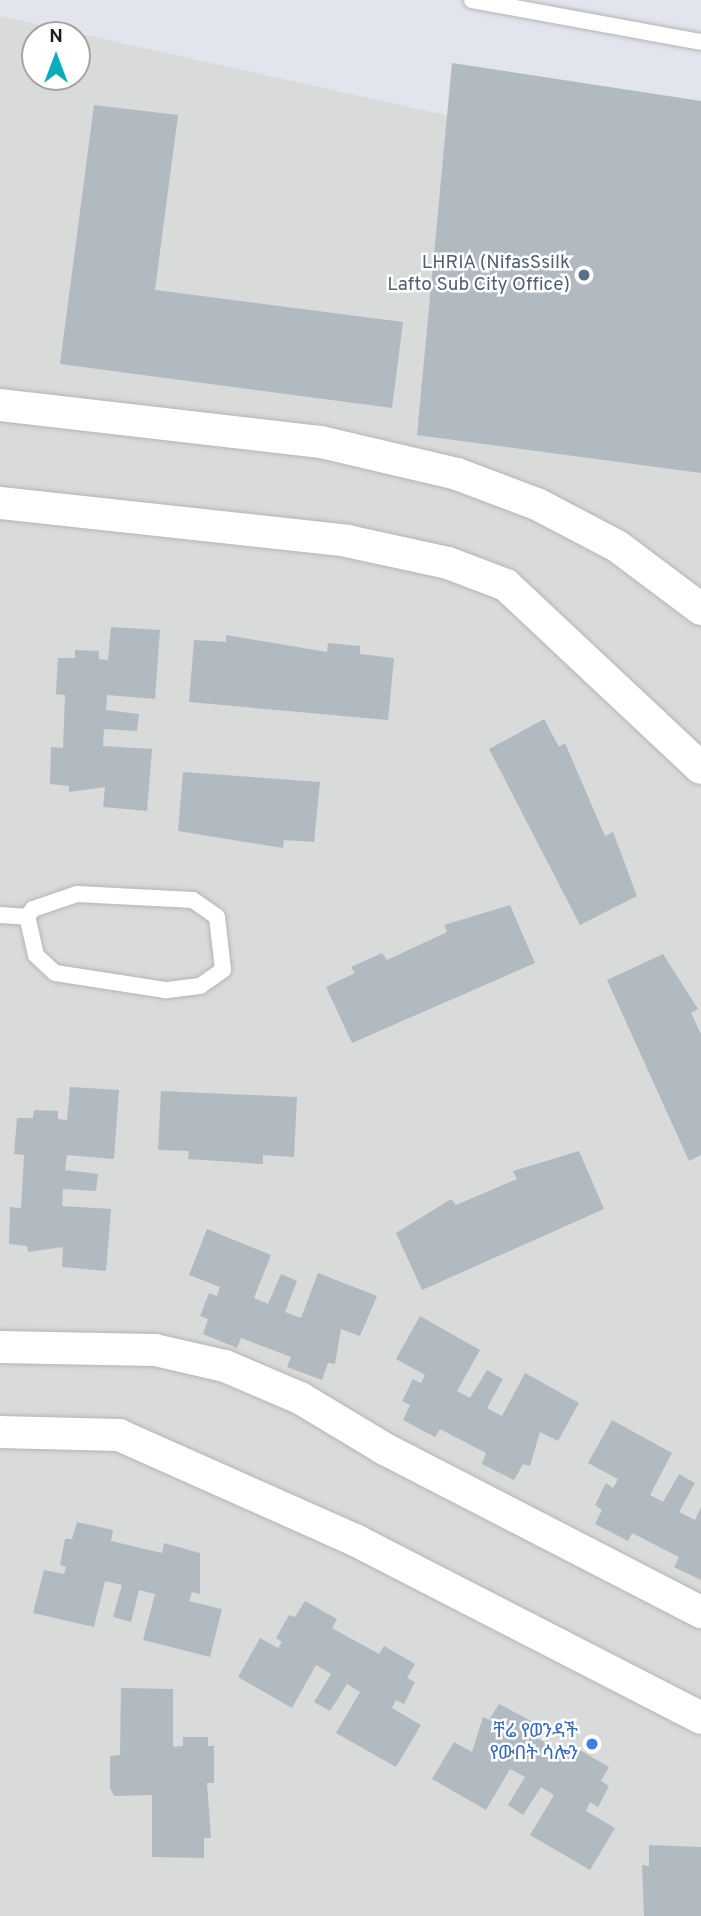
<!DOCTYPE html>
<meta charset="utf-8">
<style>
body{margin:0}
#map{position:relative;width:701px;height:1916px;overflow:hidden;background:#e2e5ed;font-family:Overpass,"Noto Sans Ethiopic",sans-serif}
div>[style]{position:absolute}
.residential>*{inset:0;background:#d9dada}
.building>*{inset:0;background:#b2bac1}
.roads{filter:drop-shadow(0 0 2px #b5b5b5) drop-shadow(0 0 2px #b5b5b5)}
.service>*{height:16px;margin:-8px;padding:0 8px;transform-origin:8px;border-radius:8px;background:#fff}
.minor>*{height:32px;margin:-16px;padding:0 16px;transform-origin:16px;border-radius:16px;background:#fff}
.dots>*{width:19px;height:19px;translate:-50% -50%;box-sizing:border-box;border:4px solid #fff;border-radius:50%}
span{translate:-50% -50%;white-space:nowrap;text-align:center;line-height:1.15;-webkit-text-stroke:5px #fff;paint-order:stroke}
.service-label{font-size:19px;color:#4e5e75}
.right{translate:-100% -50%;text-align:right}
.shop-label{font-size:19px;color:#366cbe}
.north{position:absolute;left:21px;top:21px;width:70px;height:70px;box-sizing:border-box;background:#fff;border:2px solid #a4a4a4;border-radius:50%;rotate:0deg;font-size:19px;font-weight:700;line-height:28px;text-align:center;color:#1c1c1c}
.north::after{content:'';display:block;margin:auto;width:24px;height:32px;background:#0cacbc;clip-path:polygon(50% 0,100% 100%,50% 72%,0 100%)}
</style>
<div id="map">
<div class="residential">
<div style="clip-path:polygon(evenodd,0 16px,701px 172px,701px 1916px,0 1916px,0 16px,35px 35px,77px 35px,77px 77px,35px 77px,35px 35px)"></div>
</div>
<div class="building">
<div style="clip-path:polygon(452px 63px,701px 101px,701px 473px,417px 435px)"></div>
<div style="clip-path:polygon(94px 105px,178px 115px,155px 290px,403px 322px,392px 408px,60px 364px)"></div>
<div style="clip-path:polygon(111px 627px,160px 630px,155px 699px,107px 695px,106px 710px,139px 714px,137px 731px,104px 729px,103px 746px,152px 749px,147px 811px,103px 807px,105px 787px,69px 792px,69px 786px,50px 784px,51px 747px,63px 748px,65px 695px,56px 694px,58px 658px,75px 658px,75px 650px,99px 651px,99px 659px,108px 660px)"></div>
<div style="clip-path:polygon(226px 635px,327px 652px,328px 643px,360px 646px,360px 654px,394px 658px,388px 720px,189px 702px,194px 640px,226px 642px)"></div>
<div style="clip-path:polygon(544px 719px,559px 747px,565px 743px,605px 836px,613px 832px,637px 896px,580px 925px,489px 749px)"></div>
<div style="clip-path:polygon(183px 772px,320px 782px,314px 842px,284px 840px,283px 848px,178px 831px)"></div>
<div style="clip-path:polygon(510px 905px,535px 963px,352px 1043px,326px 987px,355px 973px,351px 967px,382px 953px,387px 960px,447px 932px,444px 925px)"></div>
<div style="clip-path:polygon(663px 954px,698px 1009px,691px 1013px,701px 1034px,701px 1155px,689px 1161px,607px 980px)"></div>
<div style="clip-path:polygon(70px 1087px,119px 1090px,114px 1159px,67px 1155px,65px 1170px,98px 1174px,96px 1191px,63px 1189px,62px 1206px,111px 1209px,106px 1271px,62px 1267px,63px 1247px,28px 1252px,27px 1246px,9px 1244px,10px 1207px,21px 1208px,24px 1155px,14px 1154px,17px 1118px,33px 1118px,34px 1110px,58px 1111px,58px 1119px,67px 1120px)"></div>
<div style="clip-path:polygon(161px 1091px,297px 1097px,294px 1157px,263px 1155px,263px 1164px,188px 1159px,189px 1151px,158px 1150px)"></div>
<div style="clip-path:polygon(579px 1151px,604px 1209px,422px 1290px,396px 1233px,451px 1199px,456px 1205px,517px 1179px,513px 1171px)"></div>
<div style="clip-path:polygon(207px 1229px,271px 1255px,254px 1298px,268px 1304px,281px 1274px,297px 1281px,285px 1312px,301px 1318px,318px 1273px,377px 1296px,360px 1336px,341px 1329px,335px 1364px,328px 1363px,322px 1380px,287px 1367px,291px 1357px,241px 1338px,237px 1348px,203px 1334px,208px 1319px,200px 1316px,209px 1293px,217px 1296px,220px 1287px,189px 1275px)"></div>
<div style="clip-path:polygon(420px 1316px,480px 1350px,457px 1391px,470px 1398px,487px 1370px,503px 1379px,487px 1408px,502px 1416px,525px 1373px,579px 1403px,558px 1441px,540px 1432px,530px 1466px,523px 1464px,514px 1480px,482px 1464px,486px 1453px,440px 1429px,435px 1437px,403px 1420px,410px 1405px,402px 1401px,413px 1379px,421px 1383px,425px 1375px,396px 1359px)"></div>
<div style="clip-path:polygon(612px 1420px,672px 1453px,650px 1495px,663px 1502px,679px 1474px,695px 1483px,679px 1512px,695px 1520px,701px 1507px,701px 1580px,674px 1567px,679px 1557px,632px 1533px,628px 1541px,595px 1524px,602px 1510px,595px 1505px,606px 1483px,613px 1488px,618px 1479px,588px 1463px)"></div>
<div style="clip-path:polygon(77px 1522px,113px 1530px,111px 1541px,162px 1553px,164px 1543px,200px 1553px,200px 1594px,192px 1592px,189px 1601px,222px 1609px,210px 1657px,143px 1640px,155px 1594px,139px 1590px,131px 1622px,113px 1617px,122px 1585px,105px 1581px,94px 1627px,33px 1613px,44px 1570px,64px 1574px,66px 1567px,60px 1565px,65px 1539px,72px 1539px)"></div>
<div style="clip-path:polygon(305px 1601px,337px 1619px,332px 1628px,379px 1654px,384px 1646px,415px 1664px,407px 1678px,415px 1682px,404px 1704px,396px 1700px,392px 1708px,421px 1725px,396px 1767px,336px 1733px,360px 1692px,347px 1684px,330px 1711px,314px 1702px,331px 1674px,316px 1665px,292px 1708px,238px 1677px,260px 1638px,278px 1648px,282px 1642px,276px 1638px,289px 1615px,295px 1617px)"></div>
<div style="clip-path:polygon(121px 1688px,173px 1689px,173px 1747px,183px 1746px,183px 1737px,208px 1737px,208px 1746px,214px 1746px,214px 1783px,207px 1783px,211px 1838px,204px 1838px,204px 1858px,152px 1857px,152px 1795px,114px 1796px,110px 1788px,110px 1756px,120px 1755px)"></div>
<div style="clip-path:polygon(499px 1704px,531px 1721px,526px 1732px,573px 1758px,578px 1749px,609px 1767px,601px 1781px,609px 1786px,598px 1807px,590px 1802px,586px 1811px,615px 1828px,590px 1870px,530px 1835px,554px 1795px,541px 1787px,523px 1815px,508px 1805px,525px 1777px,510px 1769px,486px 1810px,432px 1779px,454px 1742px,472px 1752px,483px 1717px,489px 1720px)"></div>
<div style="clip-path:polygon(649px 1845px,701px 1847px,701px 1916px,644px 1916px,642px 1865px,649px 1866px)"></div>
</div>
<div class="roads">
<div class="service">
<div style="left:472px;top:0;width:233px;rotate:10.4deg"></div>
<div style="left:77px;top:894px;width:116px;rotate:3deg"></div>
<div style="left:193px;top:900px;width:29px;rotate:35deg"></div>
<div style="left:217px;top:917px;width:53px;rotate:83.5deg"></div>
<div style="left:223px;top:970px;width:28px;rotate:145deg"></div>
<div style="left:200px;top:986px;width:35px;rotate:173deg"></div>
<div style="left:165px;top:990px;width:111px;rotate:-171.2deg"></div>
<div style="left:55px;top:973px;width:26px;rotate:-137deg"></div>
<div style="left:36px;top:955px;width:39px;rotate:-103deg"></div>
<div style="left:27px;top:917px;width:10px;rotate:-53deg"></div>
<div style="left:33px;top:909px;width:46px;rotate:-18.8deg"></div>
<div style="left:0;top:915px;width:27px;rotate:4deg"></div>
</div>
<div class="minor">
<div style="left:0;top:405px;width:323px;rotate:6.6deg"></div>
<div style="left:321px;top:442px;width:140px;rotate:13.2deg"></div>
<div style="left:457px;top:474px;width:85px;rotate:20.6deg"></div>
<div style="left:537px;top:504px;width:90px;rotate:27.7deg"></div>
<div style="left:617px;top:546px;width:105px;rotate:36.9deg"></div>
<div style="left:0;top:503px;width:349px;rotate:6.2deg"></div>
<div style="left:347px;top:541px;width:103px;rotate:12.3deg"></div>
<div style="left:448px;top:563px;width:62px;rotate:20.8deg"></div>
<div style="left:506px;top:585px;width:267px;rotate:43.2deg"></div>
<div style="left:0;top:1347px;width:155px;rotate:1.1deg"></div>
<div style="left:155px;top:1350px;width:72px;rotate:12.9deg"></div>
<div style="left:225px;top:1366px;width:82px;rotate:23.1deg"></div>
<div style="left:300px;top:1398px;width:99px;rotate:31deg"></div>
<div style="left:385px;top:1449px;width:356px;rotate:27.3deg"></div>
<div style="left:0;top:1432px;width:119px;rotate:1.4deg"></div>
<div style="left:119px;top:1435px;width:261px;rotate:24deg"></div>
<div style="left:357px;top:1541px;width:387px;rotate:27.2deg"></div>
</div>
</div>
<div class="dots">
<div style="left:584px;top:275px;background:#5c6f8a"></div>
<div style="left:592px;top:1744px;background:#3f7fe0"></div>
</div>
<div class="service-label">
<span class="right" style="left:570px;top:275px">LHRIA (NifasSsilk<br>Lafto Sub City Office)</span>
</div>
<div class="shop-label">
<span class="right" style="left:578px;top:1744px">ቸሬ የወንዳች<br>የውበት ሳሎን</span>
</div>
<div class="north">N</div>
</div>
